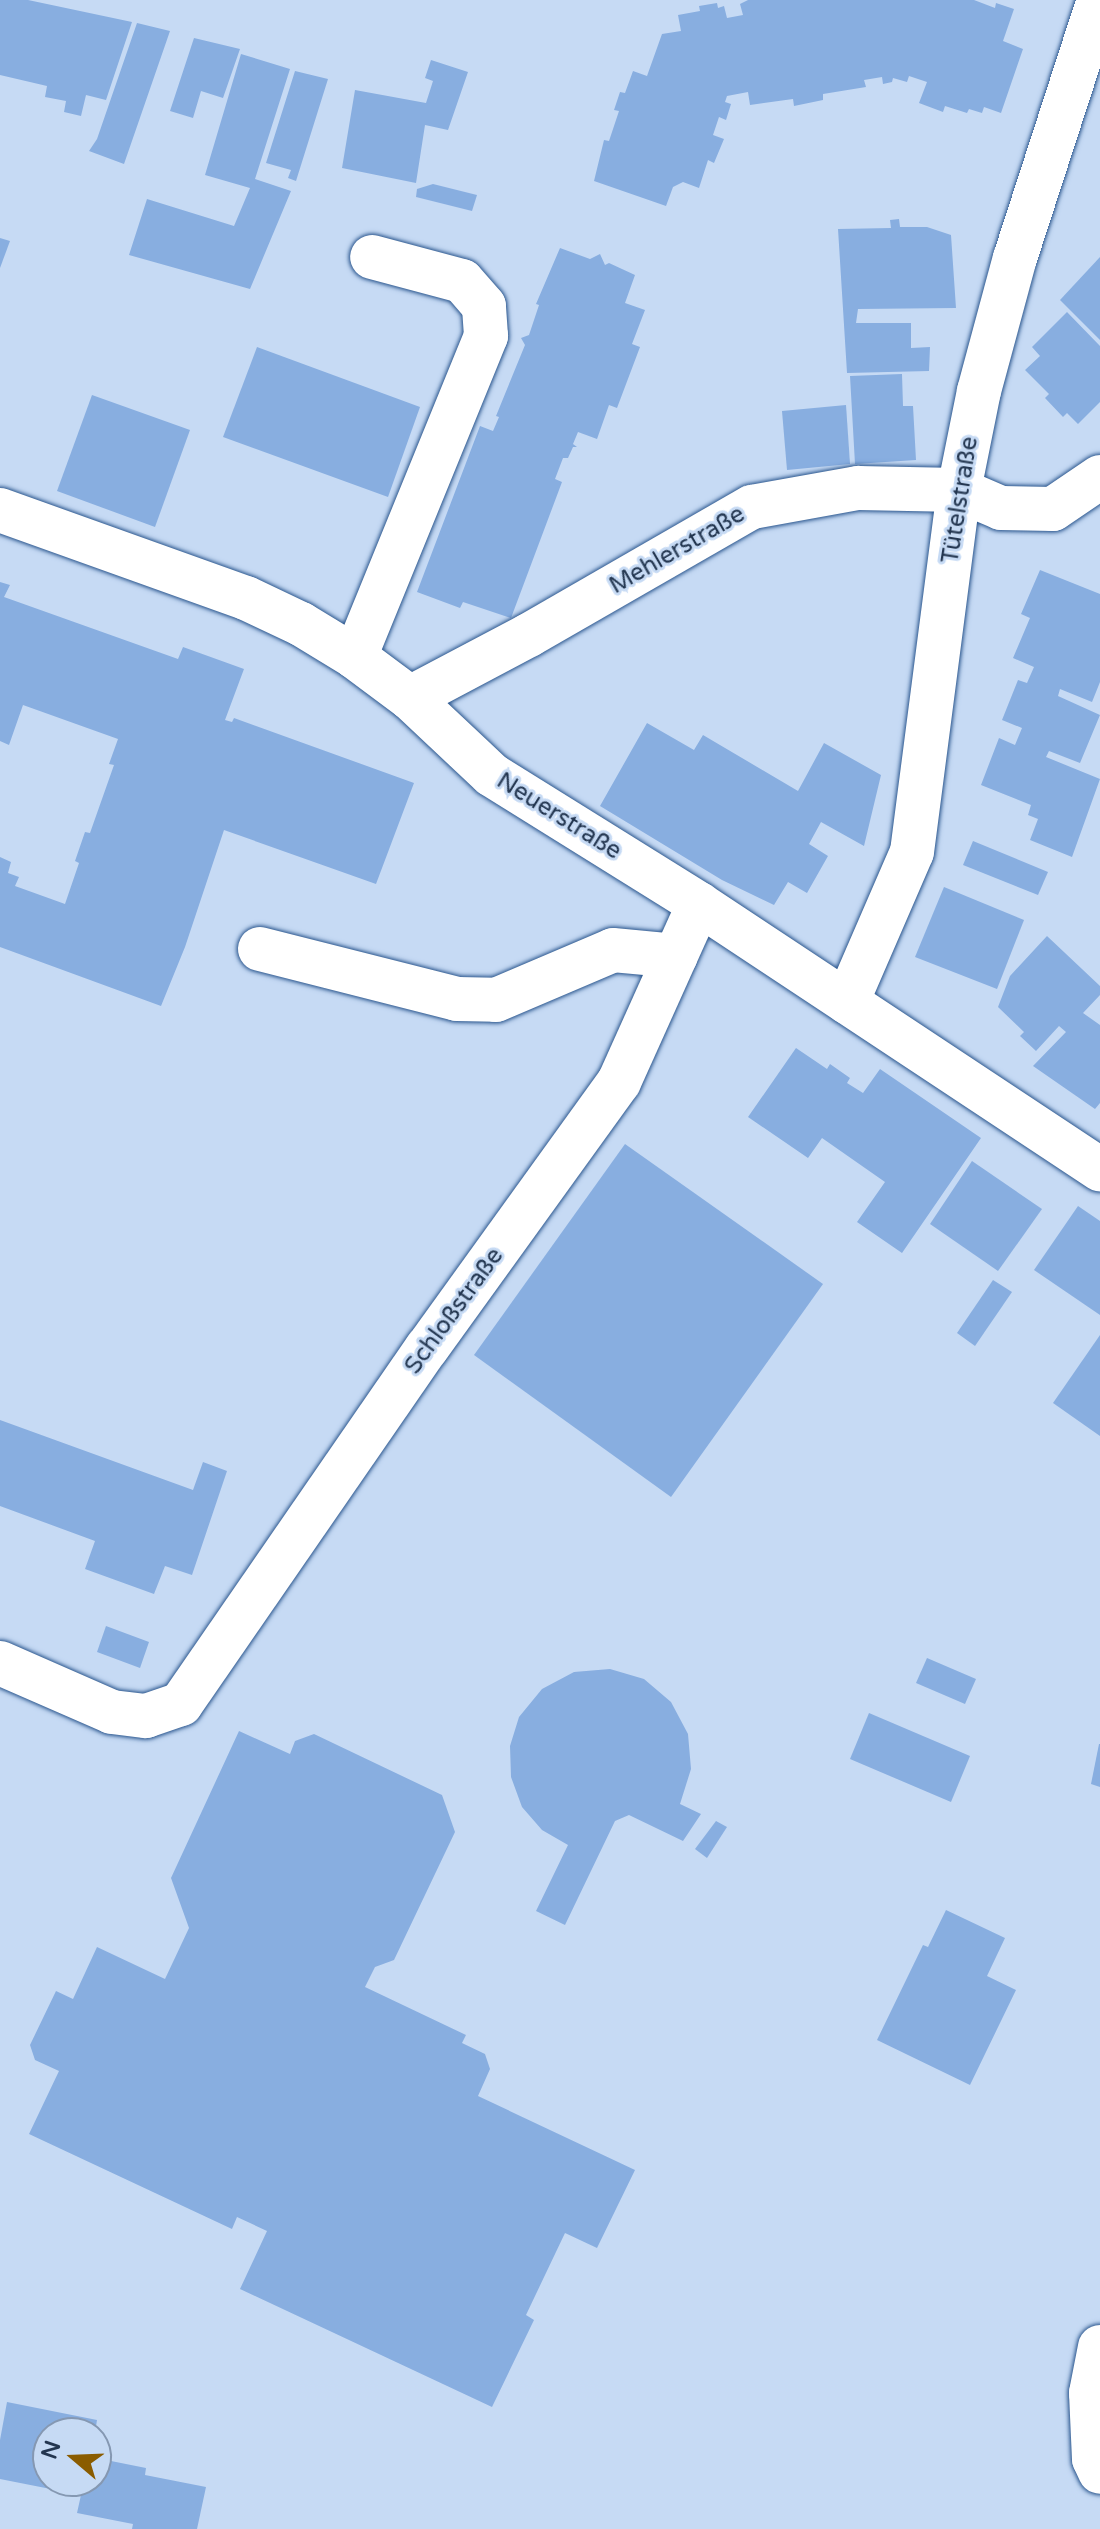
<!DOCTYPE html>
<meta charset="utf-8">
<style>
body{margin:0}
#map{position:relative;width:1100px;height:2529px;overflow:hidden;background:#c6daf4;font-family:"Varela Round",sans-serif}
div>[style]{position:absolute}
.building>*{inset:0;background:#88aee0}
.roads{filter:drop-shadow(0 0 2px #2a568e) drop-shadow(0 0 2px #2a568e)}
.minor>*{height:44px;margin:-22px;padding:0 22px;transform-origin:22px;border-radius:22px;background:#fff}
span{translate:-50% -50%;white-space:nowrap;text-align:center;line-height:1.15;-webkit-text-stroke:6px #c6daf4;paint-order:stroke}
.street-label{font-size:24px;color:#233650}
.north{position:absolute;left:32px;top:2417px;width:80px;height:80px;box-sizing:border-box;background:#c6daf4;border:2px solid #8598b2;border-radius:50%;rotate:289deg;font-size:22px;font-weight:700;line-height:32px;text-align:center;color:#233650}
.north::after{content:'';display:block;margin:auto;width:28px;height:36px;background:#8a5c00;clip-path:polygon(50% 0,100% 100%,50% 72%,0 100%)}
</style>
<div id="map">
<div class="building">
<div style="clip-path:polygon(0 0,28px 0,132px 22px,106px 100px,86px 95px,81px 116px,64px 112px,66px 101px,45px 97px,47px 86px,0 75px)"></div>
<div style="clip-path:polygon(748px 0,974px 0,995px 8px,996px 3px,1014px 9px,1003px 41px,1023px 49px,1001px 113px,984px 107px,982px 113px,969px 109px,967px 113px,945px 106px,943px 112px,919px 103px,927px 82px,909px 76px,907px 82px,893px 78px,892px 82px,883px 84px,882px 77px,864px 80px,866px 87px,823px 94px,823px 100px,794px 106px,793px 99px,750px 105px,748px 92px,727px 96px,725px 102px,731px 104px,726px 120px,719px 117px,713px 135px,724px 139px,714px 163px,708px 160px,699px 188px,683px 182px,673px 187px,666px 206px,594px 181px,604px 140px,609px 141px,619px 111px,614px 110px,620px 92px,625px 93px,633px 71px,647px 76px,662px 34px,681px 31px,678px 15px,700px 11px,699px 6px,717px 3px,718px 8px,724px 6px,727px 18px,743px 15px,740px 4px)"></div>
<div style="clip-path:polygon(137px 23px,170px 31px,124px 164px,89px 151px,97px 139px)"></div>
<div style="clip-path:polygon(194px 38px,240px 49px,223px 98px,201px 91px,193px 118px,170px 111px)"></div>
<div style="clip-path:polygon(241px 54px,290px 69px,255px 179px,291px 191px,250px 289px,129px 255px,147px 199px,234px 226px,250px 188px,205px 175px)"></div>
<div style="clip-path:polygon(431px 60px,468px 72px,448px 130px,425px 125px,416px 183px,342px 168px,355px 90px,426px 103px,433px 81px,425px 78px)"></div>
<div style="clip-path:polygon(295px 71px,328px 79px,296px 181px,288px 178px,291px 170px,266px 163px)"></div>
<div style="clip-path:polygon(433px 184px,477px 195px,472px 211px,416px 197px,417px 189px)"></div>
<div style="clip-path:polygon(899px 219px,900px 227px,927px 227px,951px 235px,956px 308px,858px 309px,856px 323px,911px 323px,911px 348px,930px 347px,929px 371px,847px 373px,838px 229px,891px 228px,890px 220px)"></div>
<div style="clip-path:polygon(0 238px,10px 241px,0 268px)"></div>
<div style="clip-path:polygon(560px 248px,590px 259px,600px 254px,605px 265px,609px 263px,635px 275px,625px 303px,645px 310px,632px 344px,640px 347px,617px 408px,609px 405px,597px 439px,578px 432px,573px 444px,577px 447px,573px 447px,568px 458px,563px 458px,555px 479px,562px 482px,511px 618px,463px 602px,460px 608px,417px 592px,480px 426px,493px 431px,499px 417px,496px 416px,525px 345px,521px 338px,529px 335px,539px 305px,536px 304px)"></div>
<div style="clip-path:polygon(1100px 257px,1100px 340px,1060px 300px)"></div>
<div style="clip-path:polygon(1067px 312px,1100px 346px,1100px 402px,1078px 424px,1067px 413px,1063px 417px,1045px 398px,1049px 394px,1025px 370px,1040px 356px,1032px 347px)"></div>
<div style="clip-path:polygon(257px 347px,420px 407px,388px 497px,223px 437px)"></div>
<div style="clip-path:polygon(902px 374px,903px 406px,913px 406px,916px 460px,855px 464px,850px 376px)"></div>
<div style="clip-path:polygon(92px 395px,190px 430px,155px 527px,57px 491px)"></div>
<div style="clip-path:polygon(846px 405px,850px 464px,787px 470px,782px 411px)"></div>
<div style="clip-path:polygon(1040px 570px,1100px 594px,1100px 682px,1092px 702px,1060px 689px,1058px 696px,1100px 715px,1080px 763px,1049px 751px,1046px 757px,1100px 779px,1072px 857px,1030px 840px,1038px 819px,1028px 815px,1031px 805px,981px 785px,999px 738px,1015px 745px,1022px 728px,1002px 720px,1018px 680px,1027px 683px,1034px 667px,1013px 658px,1030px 618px,1021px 614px)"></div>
<div style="clip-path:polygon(0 582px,10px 585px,4px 597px,178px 659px,183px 647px,244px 669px,225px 720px,232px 722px,234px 718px,414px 783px,376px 884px,224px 830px,185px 947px,161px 1006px,0 947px,0 857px,11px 862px,8px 873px,19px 877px,15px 886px,65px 904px,79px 863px,75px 861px,85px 832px,90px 833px,114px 765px,109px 764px,118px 739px,23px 705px,9px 745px,0 741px)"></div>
<div style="clip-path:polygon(647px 723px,694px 750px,703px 735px,798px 791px,824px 743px,881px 775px,864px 846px,821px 822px,809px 844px,828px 856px,807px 893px,788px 882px,774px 905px,722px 880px,600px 806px)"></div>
<div style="clip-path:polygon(973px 841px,1048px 872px,1038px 895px,963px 865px)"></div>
<div style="clip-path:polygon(944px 887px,1024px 920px,997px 989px,915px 957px)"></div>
<div style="clip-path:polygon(1047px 936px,1100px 986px,1100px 995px,1083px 1013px,1100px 1025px,1100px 1103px,1095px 1109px,1033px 1066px,1066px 1032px,1059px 1026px,1036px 1051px,1020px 1036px,1024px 1032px,998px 1007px,1010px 976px)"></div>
<div style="clip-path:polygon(796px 1048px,827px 1069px,830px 1064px,850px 1078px,847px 1083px,863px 1093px,880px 1069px,981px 1138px,902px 1253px,857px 1222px,885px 1182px,822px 1138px,808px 1158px,748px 1117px)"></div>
<div style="clip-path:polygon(625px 1144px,823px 1284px,671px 1497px,474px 1355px)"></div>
<div style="clip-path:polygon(972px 1161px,1042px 1209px,998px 1271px,930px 1224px)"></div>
<div style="clip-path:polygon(1078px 1206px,1100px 1221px,1100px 1315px,1034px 1270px)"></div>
<div style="clip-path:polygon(993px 1280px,1012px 1292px,975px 1346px,957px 1333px)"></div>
<div style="clip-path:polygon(1100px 1335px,1100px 1436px,1053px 1403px)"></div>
<div style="clip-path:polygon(0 1420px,193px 1490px,203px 1462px,227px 1471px,192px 1575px,165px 1566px,154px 1594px,85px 1569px,95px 1541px,0 1506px)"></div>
<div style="clip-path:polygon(106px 1626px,149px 1642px,140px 1668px,97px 1652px)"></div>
<div style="clip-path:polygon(927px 1658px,976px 1679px,965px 1704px,916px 1683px)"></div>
<div style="clip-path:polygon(610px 1669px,644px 1679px,671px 1702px,688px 1734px,691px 1769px,680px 1804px,701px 1814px,683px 1841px,629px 1815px,615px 1821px,565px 1925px,536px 1911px,568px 1845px,542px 1830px,522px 1807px,511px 1777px,510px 1746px,519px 1717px,542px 1689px,574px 1672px)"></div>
<div style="clip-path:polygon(869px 1713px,970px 1756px,951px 1802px,850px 1759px)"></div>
<div style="clip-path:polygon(239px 1731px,290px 1754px,295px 1741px,314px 1734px,442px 1795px,455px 1832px,394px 1960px,375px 1967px,365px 1987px,466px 2035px,462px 2043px,485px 2054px,490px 2069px,478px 2096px,635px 2170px,597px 2248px,565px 2233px,526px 2315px,534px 2320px,492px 2407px,240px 2289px,267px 2231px,237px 2217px,232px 2229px,29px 2134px,59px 2071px,35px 2060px,30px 2045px,56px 1991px,73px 1999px,97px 1947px,165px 1979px,189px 1928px,171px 1878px)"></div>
<div style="clip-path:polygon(1099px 1744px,1100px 1744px,1100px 1787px,1091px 1784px)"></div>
<div style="clip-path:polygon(716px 1821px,727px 1827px,707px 1858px,695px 1849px)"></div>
<div style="clip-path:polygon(946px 1910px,1005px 1938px,987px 1976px,1016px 1990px,970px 2085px,877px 2040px,923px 1945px,928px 1947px)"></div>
<div style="clip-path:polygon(7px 2402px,97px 2420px,95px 2433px,48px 2433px,48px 2481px,96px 2481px,96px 2458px,146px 2468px,145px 2475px,206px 2487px,197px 2529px,132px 2529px,133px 2524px,77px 2513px,81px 2495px,0 2479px,0 2440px)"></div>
</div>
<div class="roads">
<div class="minor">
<div style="left:0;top:510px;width:261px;rotate:19.7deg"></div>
<div style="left:246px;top:598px;width:61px;rotate:25.3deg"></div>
<div style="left:301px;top:624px;width:63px;rotate:31.4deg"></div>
<div style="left:355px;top:657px;width:69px;rotate:36.7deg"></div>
<div style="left:410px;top:698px;width:112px;rotate:43.2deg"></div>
<div style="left:492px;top:775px;width:244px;rotate:31.9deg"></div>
<div style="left:699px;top:904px;width:481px;rotate:33.5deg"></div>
<div style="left:355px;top:657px;width:347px;rotate:-67.8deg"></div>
<div style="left:486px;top:336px;width:30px;rotate:-94deg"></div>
<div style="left:484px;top:306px;width:33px;rotate:-131deg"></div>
<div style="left:462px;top:281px;width:93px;rotate:-165.1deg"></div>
<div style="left:410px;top:698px;width:135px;rotate:-27.9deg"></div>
<div style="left:529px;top:635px;width:257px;rotate:-29.9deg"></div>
<div style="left:752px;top:507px;width:108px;rotate:-10.2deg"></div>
<div style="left:858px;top:488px;width:101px;rotate:1.1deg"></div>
<div style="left:959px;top:490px;width:46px;rotate:23.2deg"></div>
<div style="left:1001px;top:508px;width:52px;rotate:1.1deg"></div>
<div style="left:1053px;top:509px;width:57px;rotate:-34.2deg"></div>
<div style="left:260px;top:949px;width:203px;rotate:14.2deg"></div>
<div style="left:457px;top:999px;width:39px;rotate:1deg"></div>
<div style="left:496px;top:1000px;width:127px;rotate:-23.1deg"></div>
<div style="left:613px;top:950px;width:63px;rotate:5.4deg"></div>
<div style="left:847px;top:1002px;width:163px;rotate:-66.6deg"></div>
<div style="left:912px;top:852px;width:365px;rotate:-82.6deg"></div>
<div style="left:959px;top:490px;width:101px;rotate:-78.6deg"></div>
<div style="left:979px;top:391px;width:138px;rotate:-74.9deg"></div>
<div style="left:1015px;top:258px;width:271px;rotate:-72deg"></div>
<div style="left:0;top:1663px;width:122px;rotate:23.6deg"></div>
<div style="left:112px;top:1712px;width:34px;rotate:7deg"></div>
<div style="left:146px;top:1716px;width:37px;rotate:-19deg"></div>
<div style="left:181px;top:1704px;width:433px;rotate:-55.4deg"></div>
<div style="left:427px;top:1348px;width:328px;rotate:-54.2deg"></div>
<div style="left:619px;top:1082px;width:195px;rotate:-65.8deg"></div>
<div style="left:1100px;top:2347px;width:47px;rotate:101.1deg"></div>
<div style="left:1091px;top:2393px;width:66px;rotate:87.4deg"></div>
<div style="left:1094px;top:2459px;width:14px;rotate:65deg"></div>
</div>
</div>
<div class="street-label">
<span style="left:960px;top:500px;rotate:-81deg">Tütelstraße</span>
<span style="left:677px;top:550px;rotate:-30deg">Mehlerstraße</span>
<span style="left:559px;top:816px;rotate:32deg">Neuerstraße</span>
<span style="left:454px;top:1311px;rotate:-54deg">Schloßstraße</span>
</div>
<div class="north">N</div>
</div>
